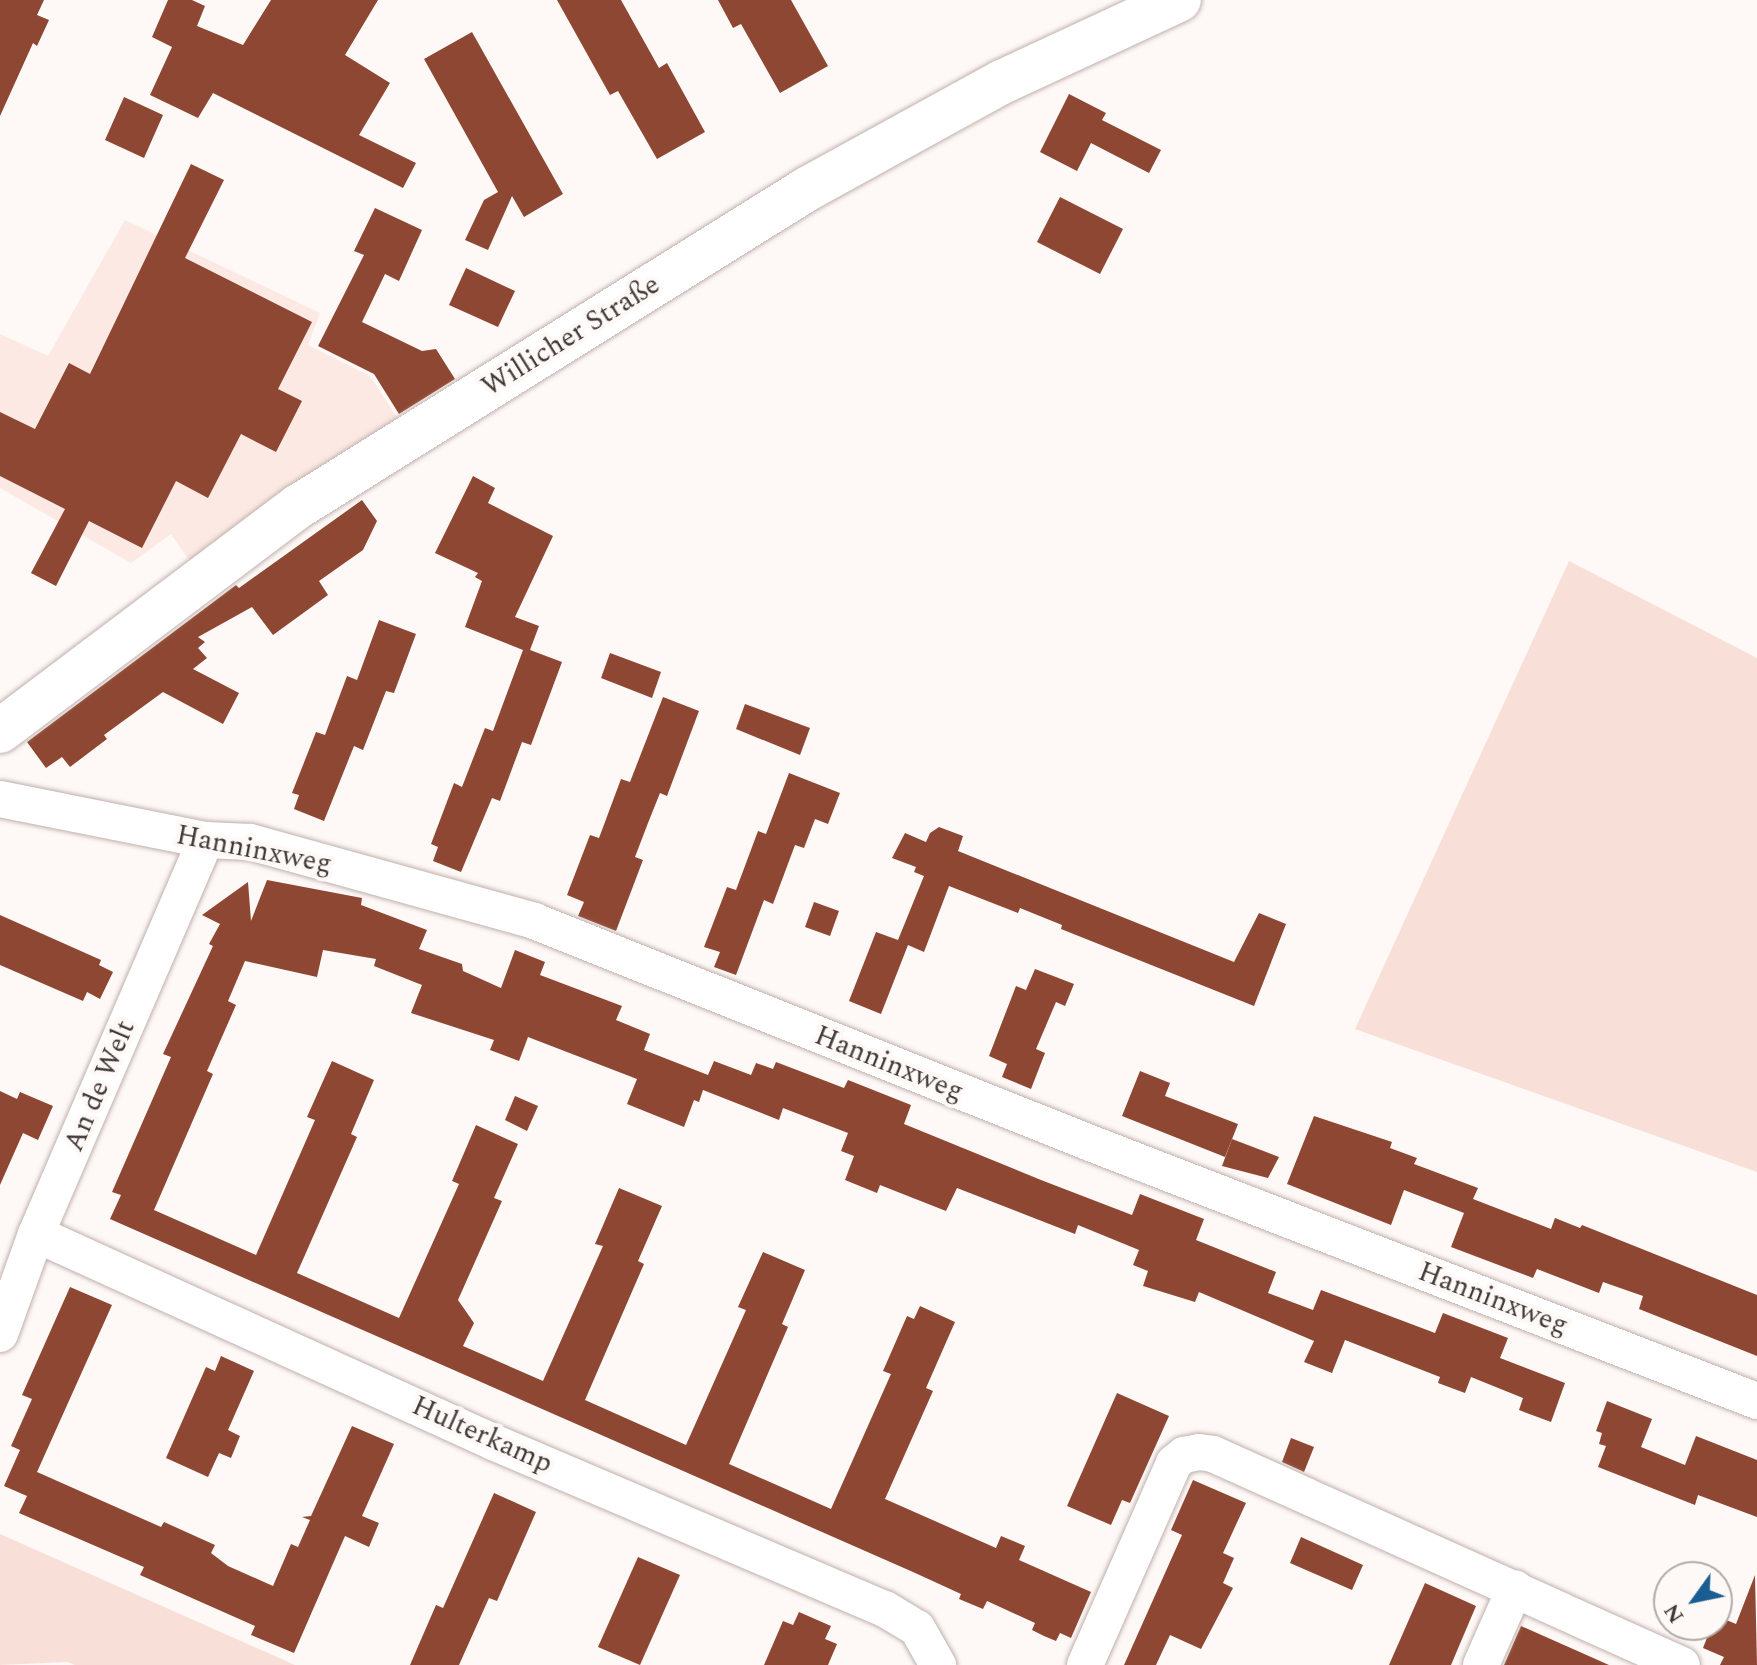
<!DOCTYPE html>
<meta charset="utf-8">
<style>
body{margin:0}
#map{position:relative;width:1757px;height:1665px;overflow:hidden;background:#fef8f6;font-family:Spectral,serif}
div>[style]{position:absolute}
.built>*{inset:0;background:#fce9e3}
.green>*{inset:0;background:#f8e0d9}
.building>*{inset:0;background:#8e4732}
.roads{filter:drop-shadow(0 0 2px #bfb0ac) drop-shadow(0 0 2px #bfb0ac)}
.minor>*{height:36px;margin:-18px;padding:0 18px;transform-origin:18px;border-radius:18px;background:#fff}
.tertiary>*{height:44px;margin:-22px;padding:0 22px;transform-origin:22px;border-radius:22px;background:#fff}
span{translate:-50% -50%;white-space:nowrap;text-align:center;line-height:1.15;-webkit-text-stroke:8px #fef8f6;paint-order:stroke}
.street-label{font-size:28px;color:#3e3836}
.north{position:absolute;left:1653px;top:1561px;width:80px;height:80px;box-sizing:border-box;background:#fef8f6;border:2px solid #b1aba9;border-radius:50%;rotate:237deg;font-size:22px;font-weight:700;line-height:32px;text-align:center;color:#3e3836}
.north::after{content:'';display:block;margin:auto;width:28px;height:36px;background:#195d92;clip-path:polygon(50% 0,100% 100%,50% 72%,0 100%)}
</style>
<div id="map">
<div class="built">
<div style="clip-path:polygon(125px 220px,320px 313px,308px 345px,370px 376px,402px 425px,193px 566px,171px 534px,131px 563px,0 488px,0 334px,48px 356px)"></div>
</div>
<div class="green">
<div style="clip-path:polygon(1569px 561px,1757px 658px,1757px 1172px,1355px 1029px)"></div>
<div style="clip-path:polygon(0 1534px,295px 1665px,75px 1665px,67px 1662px,0 1665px)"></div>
</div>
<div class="building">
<div style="clip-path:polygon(0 0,44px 0,37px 15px,49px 20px,37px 46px,33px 43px,0 116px)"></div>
<div style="clip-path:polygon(168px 0,192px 0,205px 6px,197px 26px,243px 45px,271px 0,378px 0,345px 55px,390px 83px,359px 135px,416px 163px,403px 188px,213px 93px,198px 118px,150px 95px,172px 47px,152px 37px)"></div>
<div style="clip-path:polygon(557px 0,621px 0,659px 68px,667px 63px,705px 132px,657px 159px,618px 91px,610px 95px)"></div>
<div style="clip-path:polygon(718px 0,791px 0,828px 66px,780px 93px,741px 24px,733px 28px)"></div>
<div style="clip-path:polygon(472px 32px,563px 194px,524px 217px,512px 196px,488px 250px,465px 240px,484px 200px,498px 192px,424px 59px)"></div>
<div style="clip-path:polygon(1069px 94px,1106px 113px,1102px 120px,1161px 150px,1149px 173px,1091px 143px,1077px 171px,1040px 152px)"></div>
<div style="clip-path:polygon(124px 97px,163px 115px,144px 158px,105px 140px)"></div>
<div style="clip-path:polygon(191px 164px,224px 180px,185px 258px,312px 322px,278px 389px,302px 401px,276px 452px,241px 434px,208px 498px,176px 481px,142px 548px,89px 521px,56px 586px,31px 573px,65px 509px,0 476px,0 412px,35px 429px,69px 363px,90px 374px)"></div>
<div style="clip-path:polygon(1060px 197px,1123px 229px,1100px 274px,1037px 242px)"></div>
<div style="clip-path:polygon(375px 208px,422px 230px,399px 281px,385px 274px,362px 322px,422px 351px,436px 349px,455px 379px,399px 414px,374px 374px,318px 346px,364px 255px,354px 251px)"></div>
<div style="clip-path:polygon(466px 268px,515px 291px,498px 327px,449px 305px)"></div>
<div style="clip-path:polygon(473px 476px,495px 488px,488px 503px,553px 536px,515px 617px,539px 626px,530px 650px,562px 662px,531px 745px,522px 742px,500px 801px,492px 798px,461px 872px,433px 861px,438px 847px,431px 844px,454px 783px,462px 787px,485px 728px,493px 731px,523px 650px,465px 627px,482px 581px,475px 577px,478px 573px,435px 553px)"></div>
<div style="clip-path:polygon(362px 500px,377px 521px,363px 550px,319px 581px,328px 595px,273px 635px,252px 607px,198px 637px,205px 642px,198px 648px,207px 658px,193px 669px,239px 693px,223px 724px,163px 692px,104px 735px,107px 739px,70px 767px,62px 757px,46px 768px,27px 742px,236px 585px,239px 588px)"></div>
<div style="clip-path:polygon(379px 620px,416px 634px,394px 693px,386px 691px,363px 750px,354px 746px,324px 821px,294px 809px,299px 795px,292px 793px,316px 732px,325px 735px,347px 676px,357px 680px)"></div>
<div style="clip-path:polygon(610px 653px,661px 672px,652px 698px,601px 678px)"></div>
<div style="clip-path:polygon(663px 697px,699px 711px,667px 796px,660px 793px,648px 823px,635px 857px,643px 860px,616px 931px,578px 916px,584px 902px,567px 895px,590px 835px,599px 838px,621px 779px,630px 782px)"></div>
<div style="clip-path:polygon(745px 704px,810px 728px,800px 755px,736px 729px)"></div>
<div style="clip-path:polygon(789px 773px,840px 793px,828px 824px,815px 819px,804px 848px,795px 845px,773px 904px,764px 900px,736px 975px,714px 967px,720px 952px,704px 947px,727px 887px,736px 890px,758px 831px,766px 834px)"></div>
<div style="clip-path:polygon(939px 827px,963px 836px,958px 851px,1234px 962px,1259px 913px,1286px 924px,1254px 1006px,1061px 929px,1062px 925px,1020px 908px,1018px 913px,949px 886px,924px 952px,908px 945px,881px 1014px,849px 1001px,876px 932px,898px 940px,924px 876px,914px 872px,916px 867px,892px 858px,905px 833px,926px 842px,930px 833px)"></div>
<div style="clip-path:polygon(267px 880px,362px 898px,361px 905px,427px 930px,419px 949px,462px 964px,463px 971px,501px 988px,515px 950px,545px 962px,540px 975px,622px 1006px,616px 1020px,650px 1034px,644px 1050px,708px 1075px,714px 1061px,751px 1075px,756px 1063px,773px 1069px,776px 1062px,844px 1088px,848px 1080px,911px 1105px,904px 1124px,1041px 1180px,1132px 1215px,1140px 1194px,1204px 1219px,1196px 1240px,1276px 1272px,1268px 1293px,1313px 1310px,1321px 1290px,1435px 1333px,1443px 1313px,1508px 1338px,1500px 1358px,1565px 1383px,1551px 1422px,1519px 1410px,1523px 1398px,1471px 1377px,1465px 1393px,1438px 1383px,1440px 1377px,1345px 1340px,1332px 1373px,1304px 1362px,1314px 1341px,1199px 1292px,1195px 1302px,1143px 1286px,1148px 1271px,1133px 1265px,1139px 1250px,1078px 1225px,1075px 1234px,957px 1188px,946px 1211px,880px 1185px,877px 1193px,845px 1180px,854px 1156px,841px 1151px,848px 1133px,783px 1108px,779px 1120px,703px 1090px,699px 1102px,694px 1100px,684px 1127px,627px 1104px,637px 1079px,528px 1037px,519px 1061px,490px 1050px,494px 1040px,411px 1013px,422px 985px,374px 966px,376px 959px,323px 950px,317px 977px,245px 961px,228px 1001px,236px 1005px,207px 1071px,213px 1074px,154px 1210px,256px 1255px,315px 1120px,307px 1117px,332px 1061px,374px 1080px,351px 1134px,357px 1137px,297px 1273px,399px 1318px,459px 1184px,452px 1181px,476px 1125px,518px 1144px,494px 1198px,502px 1201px,458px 1300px,474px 1323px,463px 1346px,543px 1381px,603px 1246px,595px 1244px,619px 1188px,662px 1206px,638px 1261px,644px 1264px,585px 1400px,686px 1445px,746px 1310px,738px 1307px,763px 1252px,805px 1270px,782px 1324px,788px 1327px,729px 1464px,831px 1509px,891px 1374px,883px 1371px,907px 1316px,914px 1319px,920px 1306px,955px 1322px,926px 1388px,933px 1391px,885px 1499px,996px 1548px,1001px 1536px,1025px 1546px,1019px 1560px,1091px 1592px,1071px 1638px,1060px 1633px,1056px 1641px,1044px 1636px,1032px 1630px,1035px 1623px,987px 1601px,983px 1609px,959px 1599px,961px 1594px,913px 1572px,110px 1219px,121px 1195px,112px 1192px,171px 1057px,163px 1054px,213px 946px,209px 944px,220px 924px,202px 915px,248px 882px,251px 921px)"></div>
<div style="clip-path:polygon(814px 902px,839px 911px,830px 936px,805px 927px)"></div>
<div style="clip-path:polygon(0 915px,101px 960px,99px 965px,113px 972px,100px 999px,87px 992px,83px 1001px,0 965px)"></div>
<div style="clip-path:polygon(1035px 969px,1074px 984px,1065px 1006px,1056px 1002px,1036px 1049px,1045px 1053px,1031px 1089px,1002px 1077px,1007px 1064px,989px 1056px,1016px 986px,1026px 990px)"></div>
<div style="clip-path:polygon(1140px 1071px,1170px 1083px,1165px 1096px,1238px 1124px,1225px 1157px,1122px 1116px)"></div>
<div style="clip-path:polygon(0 1091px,17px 1099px,20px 1092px,53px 1106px,38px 1140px,23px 1133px,0 1185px)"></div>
<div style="clip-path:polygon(515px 1096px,538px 1106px,527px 1131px,505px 1120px)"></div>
<div style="clip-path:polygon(1314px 1116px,1392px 1142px,1390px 1148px,1417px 1158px,1414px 1164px,1478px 1188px,1473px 1199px,1551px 1229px,1555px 1218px,1580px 1228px,1582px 1225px,1757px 1295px,1757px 1356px,1639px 1309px,1643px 1296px,1603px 1282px,1599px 1293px,1537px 1269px,1533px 1278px,1451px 1247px,1464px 1213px,1404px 1190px,1391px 1225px,1287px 1184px)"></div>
<div style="clip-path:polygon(1232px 1139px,1279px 1157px,1268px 1178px,1222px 1166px)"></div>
<div style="clip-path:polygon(70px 1287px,112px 1305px,37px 1472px,161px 1527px,164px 1522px,215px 1545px,211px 1553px,228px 1566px,273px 1586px,291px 1544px,298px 1547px,310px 1520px,302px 1517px,311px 1516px,352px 1426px,394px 1444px,362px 1516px,379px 1523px,369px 1547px,345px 1536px,294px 1653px,251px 1635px,255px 1626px,140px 1575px,144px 1567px,19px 1513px,27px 1496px,4px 1486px,20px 1450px,11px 1446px,32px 1399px,22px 1395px)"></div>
<div style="clip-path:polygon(221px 1356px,254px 1371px,228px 1430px,240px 1436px,231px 1458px,219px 1453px,208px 1477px,166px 1458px,206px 1367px,215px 1371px)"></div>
<div style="clip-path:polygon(1117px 1393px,1169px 1416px,1130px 1503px,1122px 1500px,1111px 1525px,1067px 1506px)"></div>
<div style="clip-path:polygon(1607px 1401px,1652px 1419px,1641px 1447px,1685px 1465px,1696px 1436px,1757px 1460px,1757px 1517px,1698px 1495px,1695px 1505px,1598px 1467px,1606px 1446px,1599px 1444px,1602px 1433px,1596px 1431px)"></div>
<div style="clip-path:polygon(1291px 1438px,1314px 1447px,1304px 1472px,1282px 1462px)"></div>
<div style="clip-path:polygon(1193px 1480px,1246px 1503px,1223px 1553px,1234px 1558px,1223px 1583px,1233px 1588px,1201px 1649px,1170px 1635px,1156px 1665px,1124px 1665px,1182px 1535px,1171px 1530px)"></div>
<div style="clip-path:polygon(494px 1493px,536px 1512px,497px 1601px,489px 1598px,459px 1665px,410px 1665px,436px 1605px,443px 1608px)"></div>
<div style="clip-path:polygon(1301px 1537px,1363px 1565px,1352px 1590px,1290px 1563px)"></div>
<div style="clip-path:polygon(638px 1557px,680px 1575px,640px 1665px,598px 1647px)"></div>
<div style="clip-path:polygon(1755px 1575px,1757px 1665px,1720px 1665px,1724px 1657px,1703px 1648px,1712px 1625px,1717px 1625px,1717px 1616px,1736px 1624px)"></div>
<div style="clip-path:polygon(1425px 1583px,1476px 1606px,1451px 1665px,1389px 1665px)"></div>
<div style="clip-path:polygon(799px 1612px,831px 1626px,825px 1639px,837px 1644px,828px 1665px,764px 1665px,783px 1621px,793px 1625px)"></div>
<div style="clip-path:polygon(1521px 1626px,1609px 1665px,1504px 1665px)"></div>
</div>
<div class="roads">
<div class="minor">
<div style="left:0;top:799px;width:210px;rotate:11.3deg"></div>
<div style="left:206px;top:840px;width:44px;rotate:2.6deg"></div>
<div style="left:250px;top:842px;width:295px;rotate:15.5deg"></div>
<div style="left:534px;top:921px;width:599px;rotate:21.77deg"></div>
<div style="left:1090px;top:1143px;width:715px;rotate:21.15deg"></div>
<div style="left:36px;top:1234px;width:502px;rotate:24.47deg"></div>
<div style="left:493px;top:1442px;width:426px;rotate:23.1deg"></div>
<div style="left:885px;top:1609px;width:37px;rotate:31deg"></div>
<div style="left:917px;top:1628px;width:43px;rotate:60.4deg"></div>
<div style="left:0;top:1334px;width:106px;rotate:-70.2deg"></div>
<div style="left:36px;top:1234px;width:429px;rotate:-66.7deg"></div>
<div style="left:1085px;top:1665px;width:221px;rotate:-66.2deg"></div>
<div style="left:1174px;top:1463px;width:13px;rotate:-39deg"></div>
<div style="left:1184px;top:1455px;width:15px;rotate:-11deg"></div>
<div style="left:1199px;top:1452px;width:14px;rotate:8deg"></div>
<div style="left:1213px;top:1454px;width:514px;rotate:24.22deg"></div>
<div style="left:1481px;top:1665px;width:84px;rotate:-66.2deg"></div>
</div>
<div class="tertiary">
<div style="left:0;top:731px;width:374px;rotate:-37deg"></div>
<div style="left:299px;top:506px;width:599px;rotate:-31.96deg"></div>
<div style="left:807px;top:189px;width:222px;rotate:-28.8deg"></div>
<div style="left:1002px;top:82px;width:195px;rotate:-24.9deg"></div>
</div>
</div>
<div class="street-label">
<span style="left:571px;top:336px;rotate:-32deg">Willicher Straße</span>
<span style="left:254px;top:850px;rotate:11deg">Hanninxweg</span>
<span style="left:889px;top:1064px;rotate:22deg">Hanninxweg</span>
<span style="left:100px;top:1086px;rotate:-67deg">An de Welt</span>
<span style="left:1493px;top:1299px;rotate:21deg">Hanninxweg</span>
<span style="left:482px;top:1435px;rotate:24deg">Hulterkamp</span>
</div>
<div class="north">N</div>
</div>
